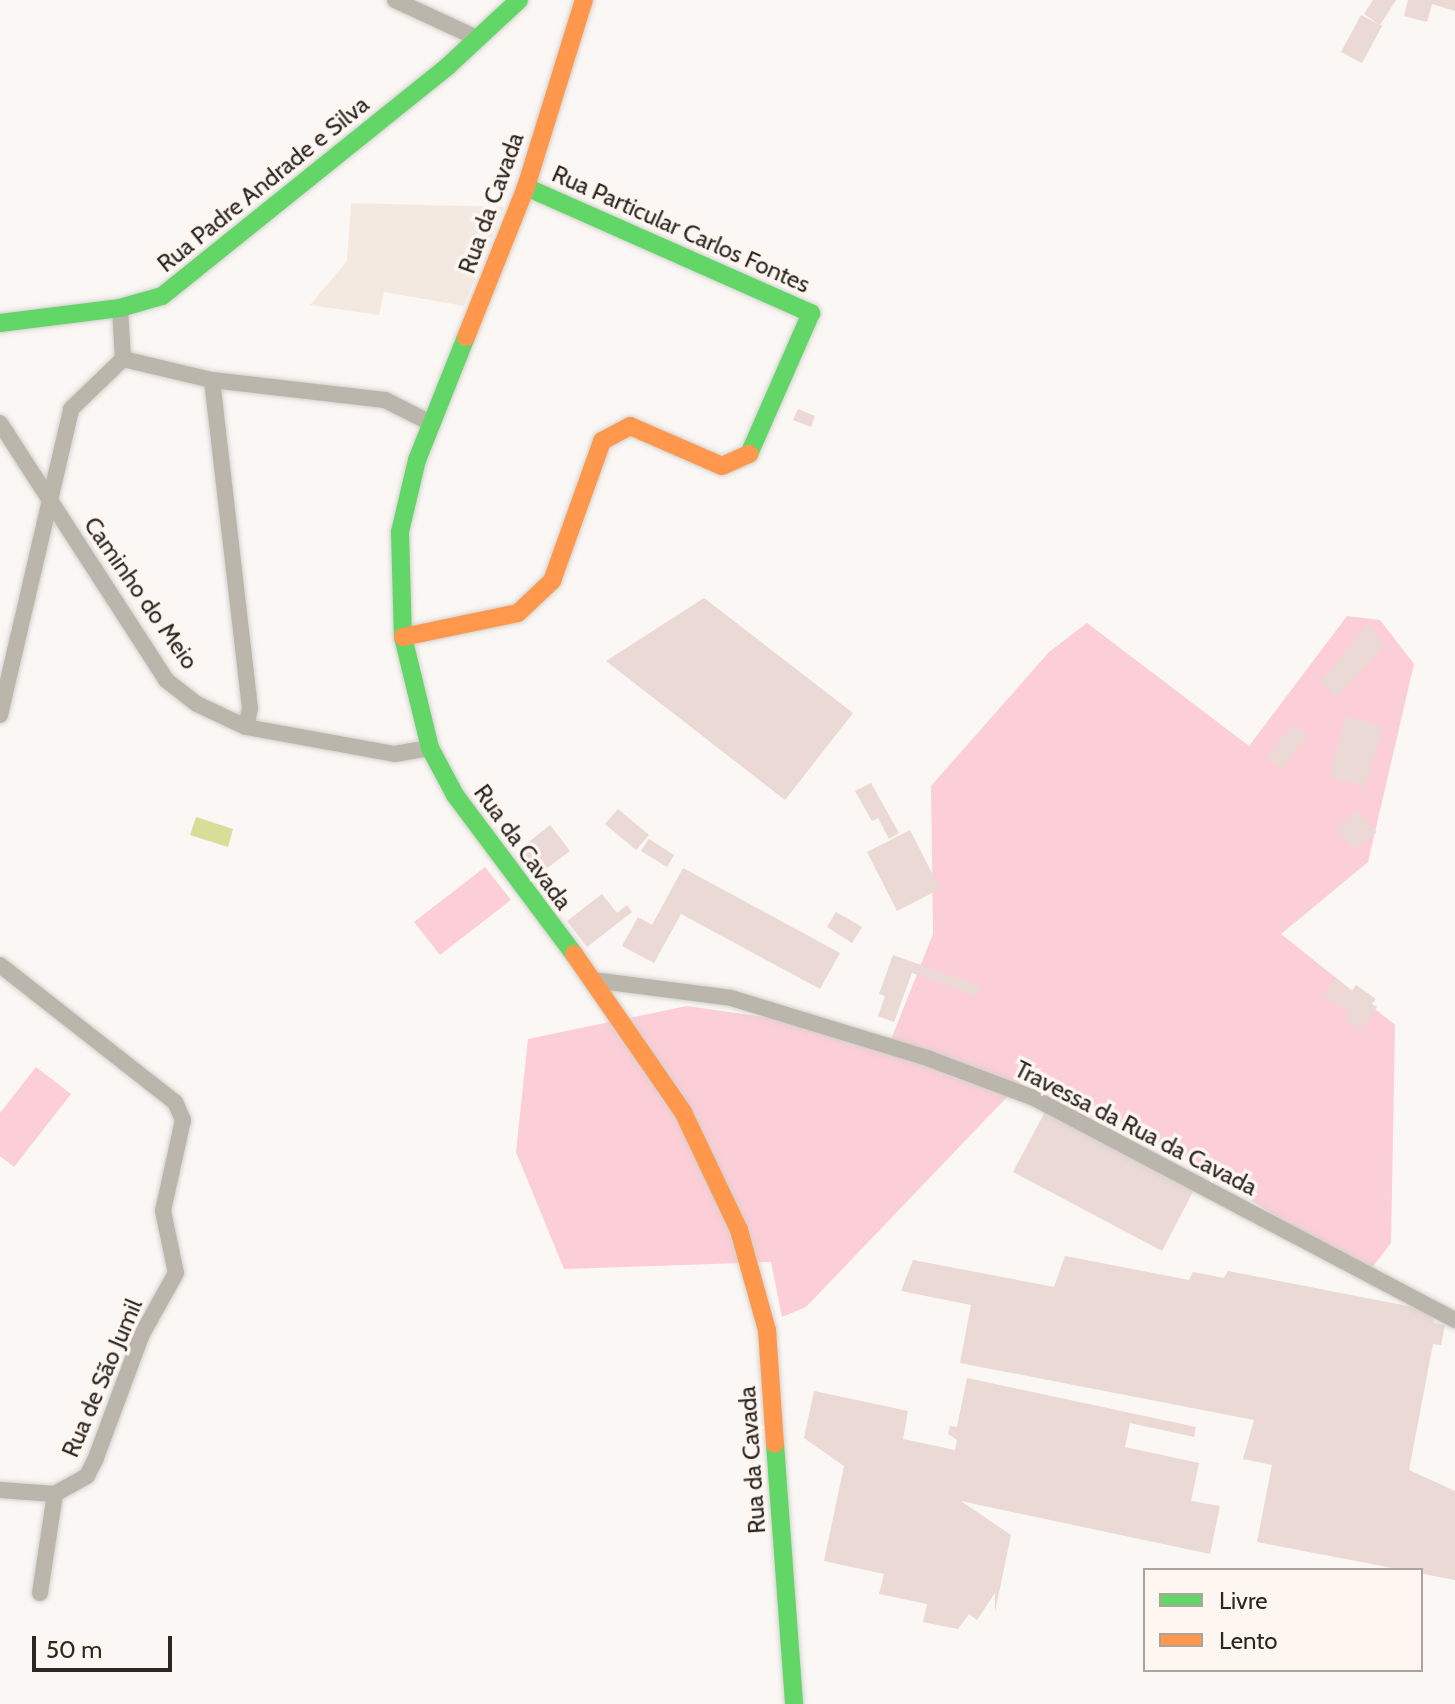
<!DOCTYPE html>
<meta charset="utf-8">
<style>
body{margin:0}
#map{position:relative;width:1455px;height:1704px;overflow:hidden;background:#faf7f4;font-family:Cabin,sans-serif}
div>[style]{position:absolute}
.built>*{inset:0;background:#f3e9e1}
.green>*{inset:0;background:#fcced7}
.water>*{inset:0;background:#d8de98}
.building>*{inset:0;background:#ead9d5}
.roads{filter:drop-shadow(0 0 2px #d4d2cf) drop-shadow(0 0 2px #d4d2cf)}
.street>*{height:16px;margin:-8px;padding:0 8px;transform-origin:8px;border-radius:8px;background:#bbb6ac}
.fast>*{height:18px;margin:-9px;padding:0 9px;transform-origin:9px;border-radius:9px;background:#63d668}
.slow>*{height:18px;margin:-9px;padding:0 9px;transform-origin:9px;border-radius:9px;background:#ff974d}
span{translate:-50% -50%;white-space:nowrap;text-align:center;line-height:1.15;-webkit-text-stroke:7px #fef6f0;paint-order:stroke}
.street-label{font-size:24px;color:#2e2721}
.legend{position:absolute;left:1143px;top:1568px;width:280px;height:104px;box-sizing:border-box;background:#fef6f0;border:2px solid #aba39d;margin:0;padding:10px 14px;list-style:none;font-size:24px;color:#2e2721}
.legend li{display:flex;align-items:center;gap:16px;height:40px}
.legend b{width:40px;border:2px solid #aba39d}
.scale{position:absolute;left:32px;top:1636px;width:140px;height:36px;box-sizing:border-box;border:4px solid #2e2721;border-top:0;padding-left:10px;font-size:24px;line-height:28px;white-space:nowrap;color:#2e2721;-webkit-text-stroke:6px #fef6f0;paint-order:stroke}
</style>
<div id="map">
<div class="built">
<div style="clip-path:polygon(351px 203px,504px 207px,464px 306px,384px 292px,379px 315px,310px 305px,347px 261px)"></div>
</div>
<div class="green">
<div style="clip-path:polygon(1347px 616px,1380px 620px,1414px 664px,1368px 862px,1281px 934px,1395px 1025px,1391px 1243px,1368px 1273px,1157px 1142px,1029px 1074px,806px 1307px,782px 1317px,771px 1262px,564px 1269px,516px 1152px,528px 1039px,687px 1006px,805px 1023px,886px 1052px,933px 934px,931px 786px,1049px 652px,1087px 623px,1249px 746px)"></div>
<div style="clip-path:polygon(485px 867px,511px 900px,440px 955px,414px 922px)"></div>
<div style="clip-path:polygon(36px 1067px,71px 1094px,14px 1167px,0 1156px,0 1113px)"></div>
</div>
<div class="water">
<div style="clip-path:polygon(196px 817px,233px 829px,228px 847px,190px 835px)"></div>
</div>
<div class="building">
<div style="clip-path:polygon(1373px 0,1396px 0,1380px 25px,1364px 14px)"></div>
<div style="clip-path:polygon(1408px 0,1455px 0,1455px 11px,1432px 4px,1427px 22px,1404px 16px)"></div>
<div style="clip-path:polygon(1361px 15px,1382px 26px,1362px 63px,1341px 52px)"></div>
<div style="clip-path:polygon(798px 409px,815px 416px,811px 427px,793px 420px)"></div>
<div style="clip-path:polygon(704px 598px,853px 713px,785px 800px,606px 661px)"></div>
<div style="clip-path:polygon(1369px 623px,1384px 646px,1337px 698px,1320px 682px)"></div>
<div style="clip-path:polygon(1346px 716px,1383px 727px,1365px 787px,1329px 776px)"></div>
<div style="clip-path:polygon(1293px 724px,1308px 736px,1282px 769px,1267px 757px)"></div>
<div style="clip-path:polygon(871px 783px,899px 833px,889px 839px,878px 818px,872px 821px,855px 791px)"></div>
<div style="clip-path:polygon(618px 809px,649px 835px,636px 850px,605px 824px)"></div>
<div style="clip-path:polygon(1356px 810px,1377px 832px,1354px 849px,1336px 830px)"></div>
<div style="clip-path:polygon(550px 825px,570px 851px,539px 874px,520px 849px)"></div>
<div style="clip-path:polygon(910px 830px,940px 889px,897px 911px,867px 852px)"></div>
<div style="clip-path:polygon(649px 839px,674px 855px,667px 867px,641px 851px)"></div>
<div style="clip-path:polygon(683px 868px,840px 953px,820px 989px,681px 914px,654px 963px,622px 946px,638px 917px,652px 925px)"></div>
<div style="clip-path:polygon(602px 894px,617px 913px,627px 905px,632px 912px,587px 947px,567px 921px)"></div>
<div style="clip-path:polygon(836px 912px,862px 927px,852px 943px,827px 927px)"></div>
<div style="clip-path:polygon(893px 955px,980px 986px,976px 996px,912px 973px,894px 1022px,878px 1016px,885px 996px,879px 994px)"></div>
<div style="clip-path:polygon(1335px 979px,1352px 991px,1356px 985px,1376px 999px,1372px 1004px,1377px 1007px,1360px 1030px,1345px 1019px,1349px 1013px,1324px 995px)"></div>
<div style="clip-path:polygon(1046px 1110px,1195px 1188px,1162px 1251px,1013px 1172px)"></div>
<div style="clip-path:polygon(1065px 1256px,1189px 1280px,1193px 1272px,1224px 1278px,1228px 1271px,1418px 1308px,1435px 1317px,1434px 1323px,1445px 1325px,1441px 1345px,1433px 1344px,1409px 1470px,1455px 1491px,1455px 1580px,1257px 1542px,1272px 1465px,1243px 1459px,1254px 1420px,960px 1363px,971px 1305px,901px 1291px,913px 1260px,1054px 1287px)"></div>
<div style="clip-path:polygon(967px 1378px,1196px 1427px,1194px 1437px,1130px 1423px,1125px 1447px,1199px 1463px,1191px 1501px,1220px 1506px,1210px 1554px,961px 1501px,1011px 1535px,995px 1612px,995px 1593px,977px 1620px,969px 1614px,958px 1629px,923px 1622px,927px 1604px,879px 1594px,884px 1574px,824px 1561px,844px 1466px,804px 1438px,814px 1391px,908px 1411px,903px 1439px,955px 1450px,957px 1440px,948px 1434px,950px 1426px,957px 1427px)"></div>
</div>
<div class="roads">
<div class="street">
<div style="left:395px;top:0;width:90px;rotate:24.9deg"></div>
<div style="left:123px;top:359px;width:91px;rotate:13.3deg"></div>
<div style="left:212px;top:380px;width:174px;rotate:6.6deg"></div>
<div style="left:385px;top:400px;width:51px;rotate:26.6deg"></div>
<div style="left:212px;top:380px;width:330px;rotate:83.4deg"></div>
<div style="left:250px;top:708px;width:19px;rotate:102deg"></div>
<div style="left:0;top:423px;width:306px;rotate:57.1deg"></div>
<div style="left:166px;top:680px;width:39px;rotate:38deg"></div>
<div style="left:197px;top:704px;width:54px;rotate:25.1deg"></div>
<div style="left:246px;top:727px;width:151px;rotate:10.3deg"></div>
<div style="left:395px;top:754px;width:36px;rotate:-10deg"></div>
<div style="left:0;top:715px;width:314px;rotate:-76.9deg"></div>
<div style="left:71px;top:409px;width:72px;rotate:-43.9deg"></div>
<div style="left:123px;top:359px;width:51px;rotate:-93.4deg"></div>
<div style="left:0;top:965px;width:222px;rotate:38.1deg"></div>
<div style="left:175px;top:1102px;width:20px;rotate:66deg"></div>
<div style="left:183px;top:1120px;width:93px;rotate:102.4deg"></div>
<div style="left:163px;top:1211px;width:63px;rotate:78.2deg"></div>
<div style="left:176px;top:1273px;width:70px;rotate:119.1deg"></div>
<div style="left:142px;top:1334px;width:132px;rotate:110.4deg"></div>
<div style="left:96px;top:1458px;width:20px;rotate:117deg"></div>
<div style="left:87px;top:1476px;width:37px;rotate:151deg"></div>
<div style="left:55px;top:1494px;width:55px;rotate:-175.8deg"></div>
<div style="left:593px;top:980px;width:139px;rotate:7.4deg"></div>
<div style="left:731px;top:998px;width:208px;rotate:17deg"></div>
<div style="left:930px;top:1059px;width:111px;rotate:20.6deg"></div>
<div style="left:1034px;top:1098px;width:476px;rotate:27.8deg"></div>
<div style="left:40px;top:1593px;width:100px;rotate:-81.4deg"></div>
</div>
<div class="fast">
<div style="left:526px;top:187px;width:312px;rotate:23.9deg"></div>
<div style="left:811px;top:313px;width:154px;rotate:113.7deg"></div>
<div style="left:0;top:323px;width:121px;rotate:-7.1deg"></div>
<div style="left:120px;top:308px;width:44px;rotate:-15.9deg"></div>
<div style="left:162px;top:296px;width:367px;rotate:-38.8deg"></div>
<div style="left:448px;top:66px;width:97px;rotate:-42.9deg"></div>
<div style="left:466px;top:337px;width:132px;rotate:111.7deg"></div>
<div style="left:417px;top:460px;width:74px;rotate:103.3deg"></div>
<div style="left:400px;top:532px;width:105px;rotate:88.4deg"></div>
<div style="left:403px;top:637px;width:114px;rotate:76.3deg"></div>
<div style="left:430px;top:748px;width:53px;rotate:62deg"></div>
<div style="left:455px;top:795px;width:199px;rotate:53.2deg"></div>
<div style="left:775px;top:1444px;width:261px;rotate:85.8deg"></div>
</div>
<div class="slow">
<div style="left:466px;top:337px;width:162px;rotate:-68.2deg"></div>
<div style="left:526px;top:187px;width:196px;rotate:-72.8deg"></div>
<div style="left:403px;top:637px;width:117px;rotate:-11.8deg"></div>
<div style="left:518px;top:613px;width:47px;rotate:-43.3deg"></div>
<div style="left:552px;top:581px;width:149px;rotate:-70.3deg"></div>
<div style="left:602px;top:441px;width:32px;rotate:-28deg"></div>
<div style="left:630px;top:426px;width:100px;rotate:23.5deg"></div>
<div style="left:722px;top:466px;width:30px;rotate:-24deg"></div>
<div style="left:574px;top:954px;width:192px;rotate:55.4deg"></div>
<div style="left:683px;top:1112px;width:131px;rotate:64.6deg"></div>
<div style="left:739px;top:1230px;width:104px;rotate:74.4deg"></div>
<div style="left:767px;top:1330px;width:114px;rotate:86deg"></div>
</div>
</div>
<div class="street-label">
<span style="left:263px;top:184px;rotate:-39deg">Rua Padre Andrade e Silva</span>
<span style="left:491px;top:203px;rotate:-70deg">Rua da Cavada</span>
<span style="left:681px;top:229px;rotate:24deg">Rua Particular Carlos Fontes</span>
<span style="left:141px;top:593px;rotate:55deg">Caminho do Meio</span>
<span style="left:523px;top:847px;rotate:54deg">Rua da Cavada</span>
<span style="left:1136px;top:1128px;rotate:27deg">Travessa da Rua da Cavada</span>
<span style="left:102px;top:1378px;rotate:-67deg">Rua de São Jumil</span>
<span style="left:752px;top:1460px;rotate:-94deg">Rua da Cavada</span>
</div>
<ul class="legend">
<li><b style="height:10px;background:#63d668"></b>Livre</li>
<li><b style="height:10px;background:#ff974d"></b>Lento</li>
</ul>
<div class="scale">50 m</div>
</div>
